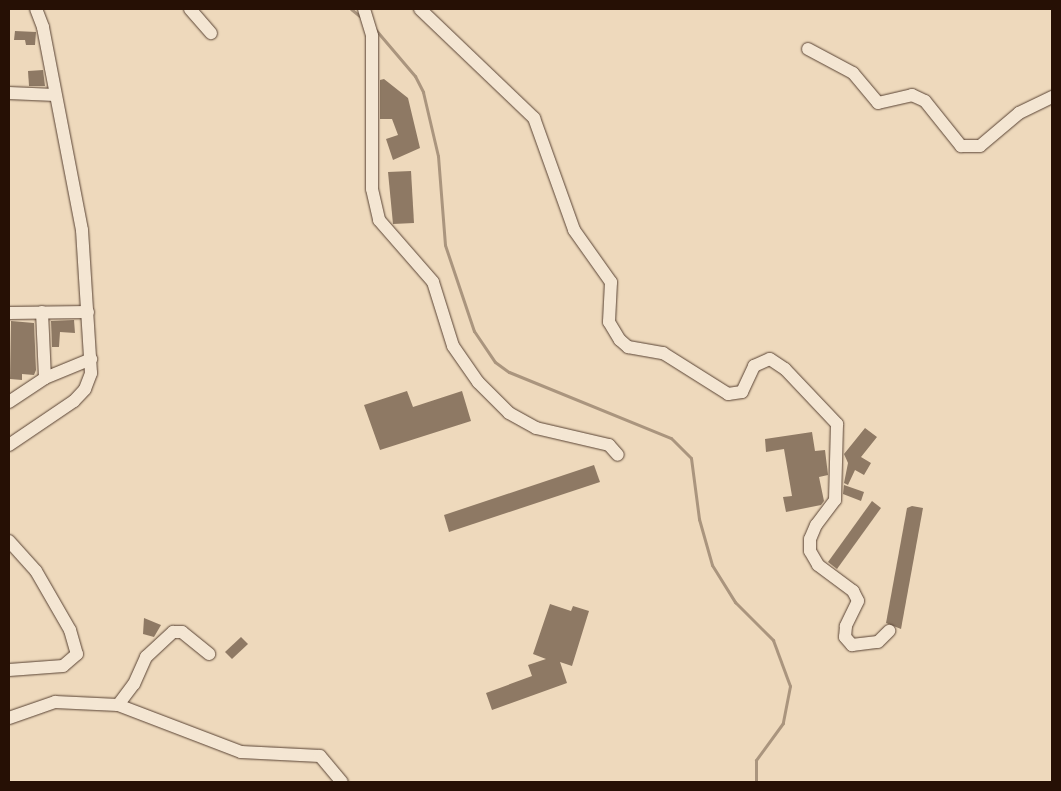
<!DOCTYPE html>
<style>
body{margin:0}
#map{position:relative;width:1061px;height:791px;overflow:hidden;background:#eed9bc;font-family:"IM FELL Great Primer",serif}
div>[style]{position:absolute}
.stream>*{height:3px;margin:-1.5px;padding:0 1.5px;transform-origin:1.5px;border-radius:1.5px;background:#aa957e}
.building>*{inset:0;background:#8e7964}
.roads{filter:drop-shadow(0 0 1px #584233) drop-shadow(0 0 1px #584233)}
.minor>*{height:12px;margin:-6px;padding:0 6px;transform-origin:6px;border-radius:6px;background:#f4e6d3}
span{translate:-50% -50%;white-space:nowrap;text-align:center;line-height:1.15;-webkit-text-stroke:4.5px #f4e6d3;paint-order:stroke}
.frame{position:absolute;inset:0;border:10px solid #261005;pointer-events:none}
</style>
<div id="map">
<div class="stream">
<div style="left:351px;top:9px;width:14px;rotate:39deg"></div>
<div style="left:375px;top:29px;width:62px;rotate:49.6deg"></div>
<div style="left:415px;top:76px;width:18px;rotate:63deg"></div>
<div style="left:423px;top:92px;width:66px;rotate:76.8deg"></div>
<div style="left:438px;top:156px;width:89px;rotate:85.5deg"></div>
<div style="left:445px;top:245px;width:91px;rotate:71.4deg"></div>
<div style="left:474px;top:331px;width:37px;rotate:56deg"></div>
<div style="left:495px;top:362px;width:17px;rotate:36deg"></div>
<div style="left:509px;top:372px;width:175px;rotate:22.2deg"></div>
<div style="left:671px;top:438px;width:28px;rotate:45deg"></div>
<div style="left:691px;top:458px;width:62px;rotate:82.5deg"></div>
<div style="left:699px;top:519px;width:48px;rotate:74.2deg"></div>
<div style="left:712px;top:565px;width:44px;rotate:58.1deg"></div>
<div style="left:735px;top:602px;width:54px;rotate:45deg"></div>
<div style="left:773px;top:640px;width:49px;rotate:69.7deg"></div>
<div style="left:790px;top:686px;width:38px;rotate:101deg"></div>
<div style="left:783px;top:723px;width:46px;rotate:126.1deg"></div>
<div style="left:756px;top:760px;width:22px;rotate:90deg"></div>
</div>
<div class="building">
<div style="clip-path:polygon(15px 31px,36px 32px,35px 45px,26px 45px,25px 40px,14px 40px)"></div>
<div style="clip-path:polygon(43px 70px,45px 86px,29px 86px,28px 71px)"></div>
<div style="clip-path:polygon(384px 79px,408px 98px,420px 148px,393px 160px,386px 139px,398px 135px,392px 119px,380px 119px,380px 80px)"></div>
<div style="clip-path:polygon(411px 171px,414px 223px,393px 224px,388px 172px)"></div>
<div style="clip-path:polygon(74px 320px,75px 333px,60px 332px,59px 347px,52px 347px,51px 321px)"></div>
<div style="clip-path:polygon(11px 321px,34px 323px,36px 370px,34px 375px,22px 374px,22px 380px,10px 379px)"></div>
<div style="clip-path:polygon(407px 391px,413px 407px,462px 391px,471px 421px,380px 450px,364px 405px)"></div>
<div style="clip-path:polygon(865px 428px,877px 437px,861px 457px,871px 463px,864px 475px,855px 470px,848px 485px,844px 483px,848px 463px,844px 454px)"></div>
<div style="clip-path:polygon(812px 432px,815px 451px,825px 450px,828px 475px,819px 477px,824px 501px,821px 505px,786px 512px,783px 497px,792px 496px,784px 449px,766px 452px,765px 439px)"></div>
<div style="clip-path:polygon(594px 465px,600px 482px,449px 532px,444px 515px)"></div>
<div style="clip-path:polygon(844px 485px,864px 492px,861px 501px,843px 494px)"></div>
<div style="clip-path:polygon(872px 501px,881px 508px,837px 569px,828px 562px)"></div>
<div style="clip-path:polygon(912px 506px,923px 508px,901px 629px,886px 623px,907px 508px)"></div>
<div style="clip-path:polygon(550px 604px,571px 611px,573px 606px,589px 611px,572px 666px,560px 662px,567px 683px,492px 710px,486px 693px,532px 676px,528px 665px,546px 659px,533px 654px)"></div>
<div style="clip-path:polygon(144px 618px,161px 625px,154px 637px,143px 634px)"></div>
<div style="clip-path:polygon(241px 637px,248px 644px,232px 659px,225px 652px)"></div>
</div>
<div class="roads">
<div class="minor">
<div style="left:190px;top:9px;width:32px;rotate:49deg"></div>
<div style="left:364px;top:9px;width:28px;rotate:73deg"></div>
<div style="left:372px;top:36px;width:153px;rotate:90deg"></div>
<div style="left:372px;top:189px;width:32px;rotate:77deg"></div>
<div style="left:379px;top:220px;width:82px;rotate:48.9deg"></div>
<div style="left:433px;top:282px;width:67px;rotate:72.6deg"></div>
<div style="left:453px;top:346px;width:44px;rotate:55.2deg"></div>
<div style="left:478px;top:382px;width:44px;rotate:45deg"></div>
<div style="left:509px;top:413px;width:31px;rotate:29deg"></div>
<div style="left:536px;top:428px;width:75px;rotate:13.1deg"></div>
<div style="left:609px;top:445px;width:13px;rotate:48deg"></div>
<div style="left:420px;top:9px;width:158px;rotate:43.7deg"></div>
<div style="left:534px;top:118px;width:119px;rotate:70.3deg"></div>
<div style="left:574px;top:230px;width:64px;rotate:54.6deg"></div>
<div style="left:611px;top:282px;width:40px;rotate:92.9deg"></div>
<div style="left:609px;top:322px;width:21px;rotate:59deg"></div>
<div style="left:620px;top:340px;width:11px;rotate:41deg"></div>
<div style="left:628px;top:347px;width:36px;rotate:10deg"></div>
<div style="left:663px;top:353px;width:77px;rotate:32.2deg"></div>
<div style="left:728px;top:394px;width:14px;rotate:-8deg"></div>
<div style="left:742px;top:392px;width:29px;rotate:-65deg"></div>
<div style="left:754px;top:366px;width:17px;rotate:-24deg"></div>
<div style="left:770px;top:359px;width:18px;rotate:34deg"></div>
<div style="left:785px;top:369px;width:76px;rotate:46.6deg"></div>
<div style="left:837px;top:424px;width:76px;rotate:91.5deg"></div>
<div style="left:835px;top:500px;width:31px;rotate:127deg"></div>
<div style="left:816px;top:525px;width:15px;rotate:113deg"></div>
<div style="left:810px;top:539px;width:12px;rotate:90deg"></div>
<div style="left:810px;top:551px;width:16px;rotate:60deg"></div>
<div style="left:818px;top:565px;width:44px;rotate:36.6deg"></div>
<div style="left:853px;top:591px;width:11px;rotate:63deg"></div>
<div style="left:858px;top:601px;width:28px;rotate:116deg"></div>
<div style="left:846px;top:626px;width:11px;rotate:95deg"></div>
<div style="left:845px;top:637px;width:11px;rotate:49deg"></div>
<div style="left:852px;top:645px;width:26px;rotate:-7deg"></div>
<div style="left:878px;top:642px;width:16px;rotate:-45deg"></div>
<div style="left:808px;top:49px;width:51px;rotate:28.1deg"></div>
<div style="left:853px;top:73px;width:39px;rotate:50deg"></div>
<div style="left:878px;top:103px;width:35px;rotate:-13deg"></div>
<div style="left:912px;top:95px;width:14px;rotate:25deg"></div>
<div style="left:925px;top:101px;width:58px;rotate:51.3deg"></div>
<div style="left:961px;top:146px;width:19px"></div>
<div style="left:980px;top:146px;width:51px;rotate:-40.2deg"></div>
<div style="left:1019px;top:113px;width:37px;rotate:-26deg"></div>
<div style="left:9px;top:93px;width:46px;rotate:2.5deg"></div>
<div style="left:42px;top:312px;width:66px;rotate:87.4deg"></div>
<div style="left:9px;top:313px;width:79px;rotate:-0.7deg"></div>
<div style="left:9px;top:402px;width:43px;rotate:-33.7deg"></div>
<div style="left:45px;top:378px;width:50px;rotate:-22.4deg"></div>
<div style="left:9px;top:445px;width:78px;rotate:-34.1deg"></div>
<div style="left:74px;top:401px;width:16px;rotate:-47deg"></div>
<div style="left:85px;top:389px;width:17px;rotate:-69deg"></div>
<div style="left:91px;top:373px;width:143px;rotate:-93.6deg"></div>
<div style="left:82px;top:230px;width:207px;rotate:-100.9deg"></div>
<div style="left:43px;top:27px;width:19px;rotate:-111deg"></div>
<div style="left:9px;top:541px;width:40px;rotate:48deg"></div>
<div style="left:36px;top:571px;width:68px;rotate:60deg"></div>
<div style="left:70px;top:630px;width:25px;rotate:74deg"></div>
<div style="left:77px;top:654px;width:18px;rotate:139deg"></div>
<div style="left:63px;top:666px;width:54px;rotate:175.8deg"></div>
<div style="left:118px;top:705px;width:26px;rotate:-53deg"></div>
<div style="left:134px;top:684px;width:30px;rotate:-66deg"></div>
<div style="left:146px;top:657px;width:37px;rotate:-43deg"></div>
<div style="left:173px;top:632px;width:9px"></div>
<div style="left:182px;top:632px;width:35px;rotate:39deg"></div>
<div style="left:9px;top:718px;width:49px;rotate:-19.2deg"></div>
<div style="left:55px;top:702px;width:63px;rotate:2.7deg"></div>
<div style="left:118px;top:705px;width:132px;rotate:20.9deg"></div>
<div style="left:241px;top:752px;width:79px;rotate:2.9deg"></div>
<div style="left:320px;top:756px;width:34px;rotate:50deg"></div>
</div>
</div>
<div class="frame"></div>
</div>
